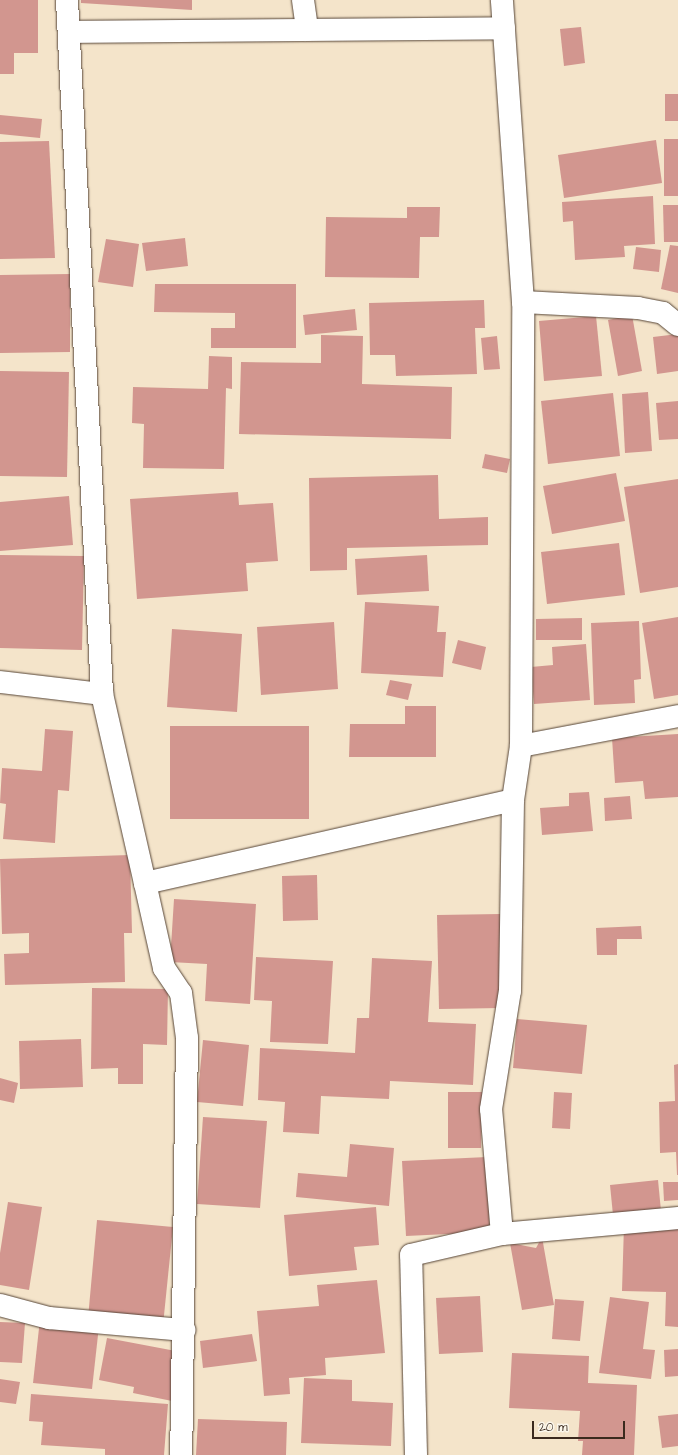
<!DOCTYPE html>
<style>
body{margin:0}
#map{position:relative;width:678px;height:1455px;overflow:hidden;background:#f4e4ca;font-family:"Architects Daughter",sans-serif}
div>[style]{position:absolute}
.building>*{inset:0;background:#d2968f}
.roads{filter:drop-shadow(0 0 1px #574638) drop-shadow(0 0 1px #574638)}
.minor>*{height:22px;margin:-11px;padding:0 11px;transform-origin:11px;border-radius:11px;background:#fff}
span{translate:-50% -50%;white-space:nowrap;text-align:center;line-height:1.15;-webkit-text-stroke:4px #fbf7ec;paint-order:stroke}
.scale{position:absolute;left:532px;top:1421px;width:93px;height:18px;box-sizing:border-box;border:2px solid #3b2a1e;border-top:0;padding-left:5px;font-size:12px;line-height:14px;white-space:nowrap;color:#3b2a1e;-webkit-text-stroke:3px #fbf7ec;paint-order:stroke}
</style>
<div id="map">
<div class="building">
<div style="clip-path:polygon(0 0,38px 0,38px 53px,14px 53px,14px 74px,0 74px)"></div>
<div style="clip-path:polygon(81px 0,192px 0,192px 10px,81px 3px)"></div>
<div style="clip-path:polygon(581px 27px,585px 63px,564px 66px,560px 29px)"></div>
<div style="clip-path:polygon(665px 94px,678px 94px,678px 121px,665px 121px)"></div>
<div style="clip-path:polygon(0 115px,42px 119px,40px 138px,0 134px)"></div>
<div style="clip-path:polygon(664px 139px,678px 139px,678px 196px,664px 196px)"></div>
<div style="clip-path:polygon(656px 140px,662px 183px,564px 198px,558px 155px)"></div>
<div style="clip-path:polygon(49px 141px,55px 258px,0 259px,0 142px)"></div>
<div style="clip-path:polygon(653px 196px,655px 244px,624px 246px,625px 257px,575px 260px,573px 221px,563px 222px,562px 202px)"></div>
<div style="clip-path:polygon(663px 205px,678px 205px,678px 242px,664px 242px)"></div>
<div style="clip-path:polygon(407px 207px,440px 207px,439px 237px,420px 237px,419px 278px,325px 277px,326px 217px,407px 218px)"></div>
<div style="clip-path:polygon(185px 238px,188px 266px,146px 271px,142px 243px)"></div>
<div style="clip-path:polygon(106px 239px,139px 244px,133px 287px,98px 282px)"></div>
<div style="clip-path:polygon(670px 245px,678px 246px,678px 293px,661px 289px)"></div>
<div style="clip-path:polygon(636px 247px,661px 250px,659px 272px,633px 269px)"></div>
<div style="clip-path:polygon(70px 274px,70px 352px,0 353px,0 275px)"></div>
<div style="clip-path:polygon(155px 284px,296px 284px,296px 348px,211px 348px,211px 328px,235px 328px,235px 313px,154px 312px)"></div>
<div style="clip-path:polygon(484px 300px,485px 328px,475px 328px,477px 374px,396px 376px,395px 355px,370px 355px,369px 303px)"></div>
<div style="clip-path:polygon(355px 309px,357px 330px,305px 335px,303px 315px)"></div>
<div style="clip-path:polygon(632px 315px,642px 371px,618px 376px,608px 320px)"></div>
<div style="clip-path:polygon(596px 316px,602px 376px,544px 381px,539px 321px)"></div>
<div style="clip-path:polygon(678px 334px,678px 371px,657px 374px,653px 337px)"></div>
<div style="clip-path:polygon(321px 335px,363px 336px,362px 384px,452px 387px,451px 439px,239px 434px,241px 362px,321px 363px)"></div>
<div style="clip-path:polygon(497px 336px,500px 369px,484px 370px,481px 338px)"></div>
<div style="clip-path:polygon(209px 356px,232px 357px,232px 389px,226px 388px,224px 469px,143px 468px,144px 424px,132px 423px,133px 387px,208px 389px)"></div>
<div style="clip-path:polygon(0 371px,69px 372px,67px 477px,0 476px)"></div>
<div style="clip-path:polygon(648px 392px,652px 451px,625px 453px,622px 394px)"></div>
<div style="clip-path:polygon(613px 393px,620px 456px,548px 464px,541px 401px)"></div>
<div style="clip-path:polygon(678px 401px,678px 439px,659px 440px,656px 403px)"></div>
<div style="clip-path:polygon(485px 454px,510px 459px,507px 473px,482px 468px)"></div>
<div style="clip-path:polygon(616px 473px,625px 521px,552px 534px,543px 486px)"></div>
<div style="clip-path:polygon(438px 475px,439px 519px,488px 517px,488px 545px,347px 548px,347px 570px,310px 571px,309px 478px)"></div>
<div style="clip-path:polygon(678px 479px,678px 587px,640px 593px,624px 487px)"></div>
<div style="clip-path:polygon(238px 492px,239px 505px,273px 503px,278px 561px,246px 563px,248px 591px,137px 599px,130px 499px)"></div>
<div style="clip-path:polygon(69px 496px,73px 545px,0 551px,0 502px)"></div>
<div style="clip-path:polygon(619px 543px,625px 595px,547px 604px,541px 552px)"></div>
<div style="clip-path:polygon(0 555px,84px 556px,82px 650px,0 648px)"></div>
<div style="clip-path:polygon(427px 555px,429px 591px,357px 595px,355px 559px)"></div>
<div style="clip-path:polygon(365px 602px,439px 606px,437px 632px,446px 632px,443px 677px,361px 673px)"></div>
<div style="clip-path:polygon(678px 617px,678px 695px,654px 699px,642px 623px)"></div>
<div style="clip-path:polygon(582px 618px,582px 640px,536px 640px,536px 619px)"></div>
<div style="clip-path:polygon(639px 621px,641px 679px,634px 680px,635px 703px,594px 705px,591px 623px)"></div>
<div style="clip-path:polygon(334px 622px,338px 689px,261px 695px,257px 627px)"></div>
<div style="clip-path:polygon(172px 629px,242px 634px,237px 712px,167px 707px)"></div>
<div style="clip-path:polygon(458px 640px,486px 647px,481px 670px,452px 663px)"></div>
<div style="clip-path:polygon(586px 644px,590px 700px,534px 704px,531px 667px,553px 665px,552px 647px)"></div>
<div style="clip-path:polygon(390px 680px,412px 684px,408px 700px,386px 695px)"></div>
<div style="clip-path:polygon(405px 706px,436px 706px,436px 757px,349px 757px,350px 724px,405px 724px)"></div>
<div style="clip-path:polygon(170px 726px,309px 726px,309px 819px,170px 819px)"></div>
<div style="clip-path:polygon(45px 729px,73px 731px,69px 791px,58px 790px,55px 843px,3px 839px,6px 804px,0 803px,2px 768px,42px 771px)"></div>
<div style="clip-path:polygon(678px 734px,678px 797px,645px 799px,643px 781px,615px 783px,612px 738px)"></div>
<div style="clip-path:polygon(589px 792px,593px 831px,542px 835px,540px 808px,569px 806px,569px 793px)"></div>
<div style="clip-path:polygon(630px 796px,632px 819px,605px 821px,604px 798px)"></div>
<div style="clip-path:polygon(130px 855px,132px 933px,124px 933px,125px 982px,5px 985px,4px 954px,29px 953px,29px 933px,2px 934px,0 859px)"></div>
<div style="clip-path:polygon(317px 875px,318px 920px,283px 921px,282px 876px)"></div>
<div style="clip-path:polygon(174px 899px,256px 904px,250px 1004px,205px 1001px,207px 964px,170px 962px)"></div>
<div style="clip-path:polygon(500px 914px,501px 1008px,439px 1009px,437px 915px)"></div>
<div style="clip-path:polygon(641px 926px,642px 939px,617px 939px,617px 955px,597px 955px,596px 928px)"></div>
<div style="clip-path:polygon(256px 957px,333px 961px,328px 1044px,270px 1042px,272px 1001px,254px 1000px)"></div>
<div style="clip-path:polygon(372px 958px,432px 961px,428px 1022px,476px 1024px,473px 1085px,390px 1081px,389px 1099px,321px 1096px,319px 1134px,283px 1132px,285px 1102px,258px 1100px,260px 1048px,355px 1053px,357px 1018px,369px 1018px)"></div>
<div style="clip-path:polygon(92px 988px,168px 989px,167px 1045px,143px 1044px,143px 1084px,118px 1084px,118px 1068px,91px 1069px)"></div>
<div style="clip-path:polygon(517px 1019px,587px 1025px,582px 1074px,513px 1068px)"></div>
<div style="clip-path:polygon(81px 1039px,83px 1087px,20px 1089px,19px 1041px)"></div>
<div style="clip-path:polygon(203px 1040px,249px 1045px,243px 1106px,197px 1102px)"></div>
<div style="clip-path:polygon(678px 1064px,678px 1175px,677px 1175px,676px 1152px,660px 1153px,659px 1102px,675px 1101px,674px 1065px)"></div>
<div style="clip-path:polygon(0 1078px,18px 1083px,14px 1103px,0 1100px)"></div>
<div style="clip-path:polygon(448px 1092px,482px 1092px,481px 1148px,448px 1148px)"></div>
<div style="clip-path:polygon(554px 1092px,572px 1093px,570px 1129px,552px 1128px)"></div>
<div style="clip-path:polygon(203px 1117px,267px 1121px,260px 1208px,197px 1204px)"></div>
<div style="clip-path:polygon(350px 1144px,394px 1148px,389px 1206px,296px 1197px,298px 1173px,347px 1177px)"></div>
<div style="clip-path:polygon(487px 1157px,490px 1232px,406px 1236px,402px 1161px)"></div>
<div style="clip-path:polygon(658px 1180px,661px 1211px,613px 1215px,610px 1185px)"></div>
<div style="clip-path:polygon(663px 1182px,678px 1182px,678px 1200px,664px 1201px)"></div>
<div style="clip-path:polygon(8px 1202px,42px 1207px,29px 1290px,0 1285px,0 1253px)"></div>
<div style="clip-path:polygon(376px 1207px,379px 1245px,354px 1247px,357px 1270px,289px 1276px,284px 1215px)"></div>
<div style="clip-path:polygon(97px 1220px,173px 1227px,163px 1325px,88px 1318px)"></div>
<div style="clip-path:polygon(624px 1225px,678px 1227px,678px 1327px,665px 1326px,666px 1292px,622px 1291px)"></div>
<div style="clip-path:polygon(542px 1237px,554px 1305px,522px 1310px,510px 1243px,536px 1248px)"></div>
<div style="clip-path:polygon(377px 1280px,385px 1353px,325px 1358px,326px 1375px,289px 1378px,290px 1394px,264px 1396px,257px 1311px,319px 1306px,317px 1285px)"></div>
<div style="clip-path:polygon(480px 1296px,483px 1352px,439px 1354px,436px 1298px)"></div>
<div style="clip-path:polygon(610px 1297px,649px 1302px,643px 1349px,655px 1350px,651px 1379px,599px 1373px)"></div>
<div style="clip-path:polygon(555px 1299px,584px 1301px,580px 1341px,552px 1339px)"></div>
<div style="clip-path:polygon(40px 1319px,99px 1326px,92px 1389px,33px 1383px)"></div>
<div style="clip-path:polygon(0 1322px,25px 1323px,22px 1363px,0 1362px)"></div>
<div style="clip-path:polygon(252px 1334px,257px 1361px,203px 1368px,200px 1341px)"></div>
<div style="clip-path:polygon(107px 1338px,181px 1352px,172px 1401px,133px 1393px,134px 1387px,99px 1380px)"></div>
<div style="clip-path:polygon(678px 1349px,678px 1376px,665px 1377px,664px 1350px)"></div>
<div style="clip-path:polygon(512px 1353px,589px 1356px,588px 1383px,637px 1385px,634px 1455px,582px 1455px,583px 1441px,578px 1441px,580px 1411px,509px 1408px)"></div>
<div style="clip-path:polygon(304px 1378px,352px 1380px,352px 1401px,393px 1403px,391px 1446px,301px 1443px)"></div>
<div style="clip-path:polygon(0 1379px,20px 1382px,16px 1404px,0 1402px)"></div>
<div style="clip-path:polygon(31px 1394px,168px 1404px,164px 1455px,105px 1455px,105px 1449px,41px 1445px,43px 1422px,29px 1421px)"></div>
<div style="clip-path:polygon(678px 1414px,678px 1446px,662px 1448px,658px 1416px)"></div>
<div style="clip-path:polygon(198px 1419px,287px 1422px,286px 1455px,196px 1455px)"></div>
</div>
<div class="roads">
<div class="minor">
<div style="left:67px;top:0;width:695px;rotate:87.11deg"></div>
<div style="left:102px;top:694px;width:194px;rotate:77.2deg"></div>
<div style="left:145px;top:883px;width:377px;rotate:-12.7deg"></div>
<div style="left:513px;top:800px;width:55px;rotate:-81.6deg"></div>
<div style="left:521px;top:746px;width:444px;rotate:-89.7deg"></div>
<div style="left:523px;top:302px;width:303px;rotate:-94deg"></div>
<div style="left:303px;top:0;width:30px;rotate:82deg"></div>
<div style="left:71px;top:32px;width:433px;rotate:-0.5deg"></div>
<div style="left:523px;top:302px;width:115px;rotate:3deg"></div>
<div style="left:638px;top:308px;width:25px;rotate:11deg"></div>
<div style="left:663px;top:313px;width:19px;rotate:39deg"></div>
<div style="left:0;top:682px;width:103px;rotate:6.7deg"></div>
<div style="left:521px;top:746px;width:160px;rotate:-10.8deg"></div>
<div style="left:145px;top:883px;width:87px;rotate:77.4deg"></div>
<div style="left:164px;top:968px;width:30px;rotate:56deg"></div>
<div style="left:181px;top:993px;width:45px;rotate:82.4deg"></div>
<div style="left:187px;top:1038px;width:417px;rotate:90.8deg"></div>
<div style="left:502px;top:1234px;width:125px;rotate:-95deg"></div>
<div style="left:491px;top:1109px;width:120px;rotate:-80.9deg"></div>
<div style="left:510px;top:991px;width:191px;rotate:-89.1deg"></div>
<div style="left:0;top:1305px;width:51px;rotate:14.9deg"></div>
<div style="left:49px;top:1318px;width:136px;rotate:5.1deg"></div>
<div style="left:416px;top:1455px;width:200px;rotate:-91.4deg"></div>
<div style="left:411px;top:1255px;width:93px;rotate:-13deg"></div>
<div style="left:502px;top:1234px;width:177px;rotate:-5.2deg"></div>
</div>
</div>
<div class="scale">20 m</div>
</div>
